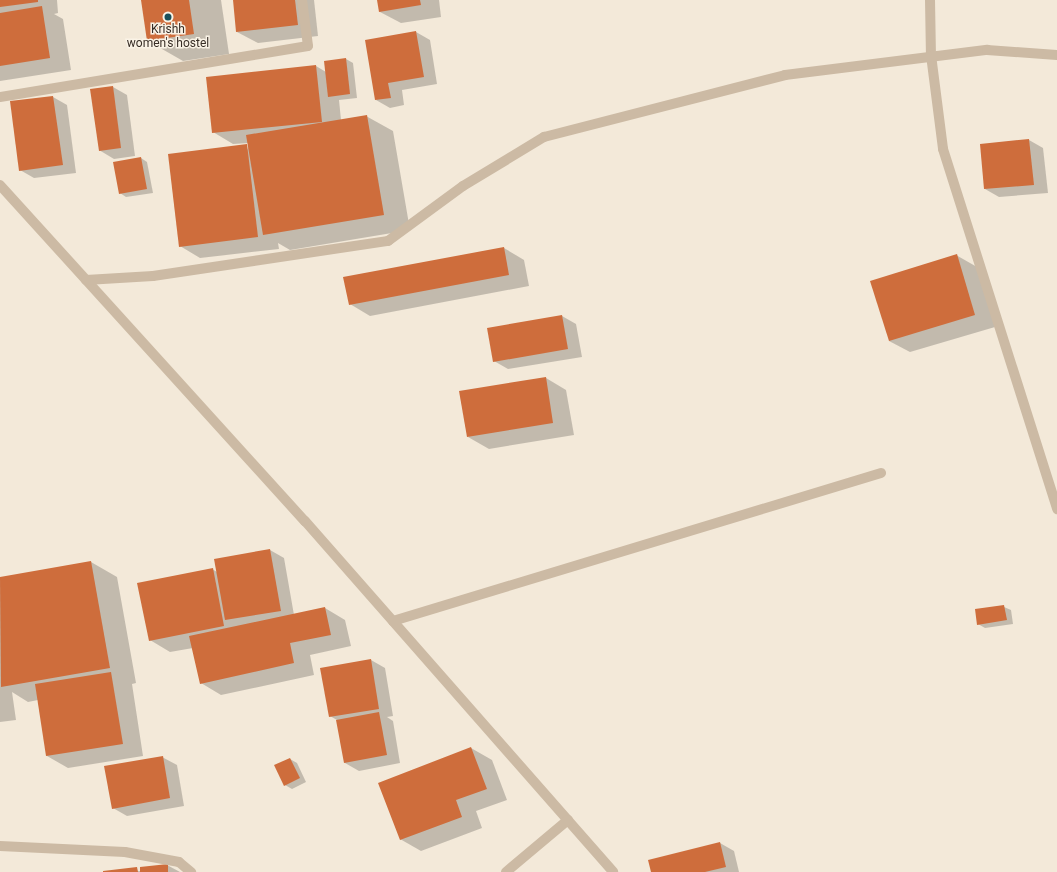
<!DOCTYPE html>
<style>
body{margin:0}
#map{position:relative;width:1057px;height:872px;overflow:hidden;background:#f3e9d9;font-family:Roboto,sans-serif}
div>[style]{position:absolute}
.shadow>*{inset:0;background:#0003}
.building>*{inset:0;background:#ce6d3c}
.minor>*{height:10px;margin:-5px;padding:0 5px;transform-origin:5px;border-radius:5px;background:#ccbaa4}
.dots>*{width:11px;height:11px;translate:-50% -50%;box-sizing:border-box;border:2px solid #faf3e6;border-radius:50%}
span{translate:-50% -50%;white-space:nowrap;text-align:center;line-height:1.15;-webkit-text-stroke:3px #faf3e6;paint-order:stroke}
.poi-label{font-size:12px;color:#372d26}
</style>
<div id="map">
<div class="shadow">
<div style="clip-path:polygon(0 0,57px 0,58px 13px,54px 14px,63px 19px,71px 70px,0 81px)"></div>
<div style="clip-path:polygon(142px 0,221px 0,229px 54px,183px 61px,148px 41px)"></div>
<div style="clip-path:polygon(234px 0,314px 0,318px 36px,258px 43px,237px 32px)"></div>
<div style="clip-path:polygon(378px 0,439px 0,441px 17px,401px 23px,380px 12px)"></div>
<div style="clip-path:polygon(416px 32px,430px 40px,437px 84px,402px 90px,404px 105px,390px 108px,376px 100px)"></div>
<div style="clip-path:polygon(346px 59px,353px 63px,357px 98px,339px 100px,341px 120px,366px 116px,393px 131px,410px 230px,290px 250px,278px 243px,279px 249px,200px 258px,180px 246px,249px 147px,249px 143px,233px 144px,213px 132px,207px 78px,316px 66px,326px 72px)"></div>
<div style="clip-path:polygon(113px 87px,127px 95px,135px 156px,114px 159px,99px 150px)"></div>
<div style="clip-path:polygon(53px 97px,67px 105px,76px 173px,34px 178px,20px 170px)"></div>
<div style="clip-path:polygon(1029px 140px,1043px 148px,1048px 193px,999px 197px,985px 189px,981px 145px)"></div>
<div style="clip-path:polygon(141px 158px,147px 162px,153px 193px,126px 197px,120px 193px)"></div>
<div style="clip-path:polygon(504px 248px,524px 260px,529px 286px,370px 316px,350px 304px)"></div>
<div style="clip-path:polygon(956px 255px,977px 267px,995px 327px,910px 352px,889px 341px)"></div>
<div style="clip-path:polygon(562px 316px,576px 324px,582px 357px,508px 369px,494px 361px)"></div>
<div style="clip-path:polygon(546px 378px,566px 390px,574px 435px,489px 449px,468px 437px)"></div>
<div style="clip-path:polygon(270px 550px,284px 558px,294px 615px,325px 608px,345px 620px,351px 646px,310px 655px,314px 675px,221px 695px,201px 683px,193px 648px,170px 652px,150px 640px,212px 569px,217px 572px)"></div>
<div style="clip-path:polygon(91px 562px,117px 577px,136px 683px,132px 684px,143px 756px,68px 768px,47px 756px,38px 700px,28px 702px,12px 692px,16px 720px,0 722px,0 578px)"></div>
<div style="clip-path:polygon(1004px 607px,1011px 610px,1013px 624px,985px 628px,978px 624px)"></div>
<div style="clip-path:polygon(371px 660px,385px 668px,393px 716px,387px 717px,393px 721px,400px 763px,359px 771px,345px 763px,337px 720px,330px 716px)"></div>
<div style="clip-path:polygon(471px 748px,492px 760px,507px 800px,476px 811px,482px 828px,421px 851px,400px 839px)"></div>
<div style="clip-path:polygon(162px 757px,177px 765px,184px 806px,127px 816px,113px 808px)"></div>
<div style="clip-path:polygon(290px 759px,297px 763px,306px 782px,292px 789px,285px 785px)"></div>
<div style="clip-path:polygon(720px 843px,734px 851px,739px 872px,652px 872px)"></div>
<div style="clip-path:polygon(167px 865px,180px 872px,103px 872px,141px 871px)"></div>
</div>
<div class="building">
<div style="clip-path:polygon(0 0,38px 0,38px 2px,0 7px)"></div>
<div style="clip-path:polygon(141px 0,189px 0,194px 34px,147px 41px)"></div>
<div style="clip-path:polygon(233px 0,295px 0,298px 25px,236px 32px)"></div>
<div style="clip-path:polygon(377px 0,420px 0,421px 5px,379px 12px)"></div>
<div style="clip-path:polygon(42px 6px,50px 58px,0 66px,0 13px)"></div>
<div style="clip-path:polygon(416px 31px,424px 77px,388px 83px,391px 98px,375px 100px,365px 40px)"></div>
<div style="clip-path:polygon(346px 58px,350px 94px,328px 97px,324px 61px)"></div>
<div style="clip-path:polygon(316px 65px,322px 122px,212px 133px,206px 77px)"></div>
<div style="clip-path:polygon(113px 86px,121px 148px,99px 151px,90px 89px)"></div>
<div style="clip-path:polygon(53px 96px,63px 165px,19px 171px,10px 101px)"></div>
<div style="clip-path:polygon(367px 115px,384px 215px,263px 235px,246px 135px)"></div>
<div style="clip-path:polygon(1029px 139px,1034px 185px,984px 189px,980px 144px)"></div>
<div style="clip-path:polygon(247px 144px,258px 237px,179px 247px,168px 154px)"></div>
<div style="clip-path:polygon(141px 157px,147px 189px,119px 194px,113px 162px)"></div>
<div style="clip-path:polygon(504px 247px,509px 275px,349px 305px,343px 277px)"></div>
<div style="clip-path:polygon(957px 254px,975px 315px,889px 341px,870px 281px)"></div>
<div style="clip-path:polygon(562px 315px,568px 349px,493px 362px,487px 328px)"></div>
<div style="clip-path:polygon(546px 377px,553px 423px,467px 437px,459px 391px)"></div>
<div style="clip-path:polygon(270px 549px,281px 611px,225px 620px,214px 559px)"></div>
<div style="clip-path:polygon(91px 561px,110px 668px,1px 687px,0 577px)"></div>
<div style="clip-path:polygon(213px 568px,224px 626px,149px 641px,137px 583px)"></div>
<div style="clip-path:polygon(1004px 605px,1007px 620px,977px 625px,975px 609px)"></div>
<div style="clip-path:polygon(325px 607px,331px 635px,290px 643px,294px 663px,200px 684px,189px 636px)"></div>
<div style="clip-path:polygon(371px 659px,379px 709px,329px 717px,320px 668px)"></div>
<div style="clip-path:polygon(111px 672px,123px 744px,46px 756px,35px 684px)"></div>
<div style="clip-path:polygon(379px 712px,387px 755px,344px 763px,336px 720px)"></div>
<div style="clip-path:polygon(471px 747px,487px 789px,456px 800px,462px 817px,400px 840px,378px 783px)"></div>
<div style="clip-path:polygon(163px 756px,170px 798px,112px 809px,104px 766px)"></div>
<div style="clip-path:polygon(290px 758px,300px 778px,284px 786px,274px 765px)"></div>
<div style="clip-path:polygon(720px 842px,726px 867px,705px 872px,651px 872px,648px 860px)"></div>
<div style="clip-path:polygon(168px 864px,168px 872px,140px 872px,140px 867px)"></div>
<div style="clip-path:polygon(137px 867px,138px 872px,103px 872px,103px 871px)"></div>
</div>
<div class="minor">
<div style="left:930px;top:0;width:55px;rotate:89deg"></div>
<div style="left:931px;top:55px;width:95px;rotate:82.7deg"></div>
<div style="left:943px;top:149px;width:378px;rotate:72.4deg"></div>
<div style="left:0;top:97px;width:312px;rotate:-9.4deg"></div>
<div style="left:308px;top:46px;width:46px;rotate:-97.4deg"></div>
<div style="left:0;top:185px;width:454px;rotate:47.8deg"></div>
<div style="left:305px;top:521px;width:467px;rotate:48.7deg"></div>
<div style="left:86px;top:280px;width:67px;rotate:-3.4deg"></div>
<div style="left:153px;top:276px;width:238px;rotate:-8.5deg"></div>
<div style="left:388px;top:241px;width:93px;rotate:-36.3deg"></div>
<div style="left:463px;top:186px;width:95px;rotate:-31.2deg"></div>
<div style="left:544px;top:137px;width:249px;rotate:-14.4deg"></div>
<div style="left:785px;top:75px;width:204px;rotate:-7.1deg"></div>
<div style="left:987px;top:50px;width:70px;rotate:4.1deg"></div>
<div style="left:393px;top:621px;width:510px;rotate:-16.87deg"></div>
<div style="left:0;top:846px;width:125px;rotate:2.7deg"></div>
<div style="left:125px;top:852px;width:55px;rotate:10.5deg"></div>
<div style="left:179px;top:862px;width:16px;rotate:40deg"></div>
<div style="left:506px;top:872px;width:81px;rotate:-40deg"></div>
</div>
<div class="dots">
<div style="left:168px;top:17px;background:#19505b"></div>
</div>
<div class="poi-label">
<span style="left:168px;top:37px">Krishh<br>women's hostel</span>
</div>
</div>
